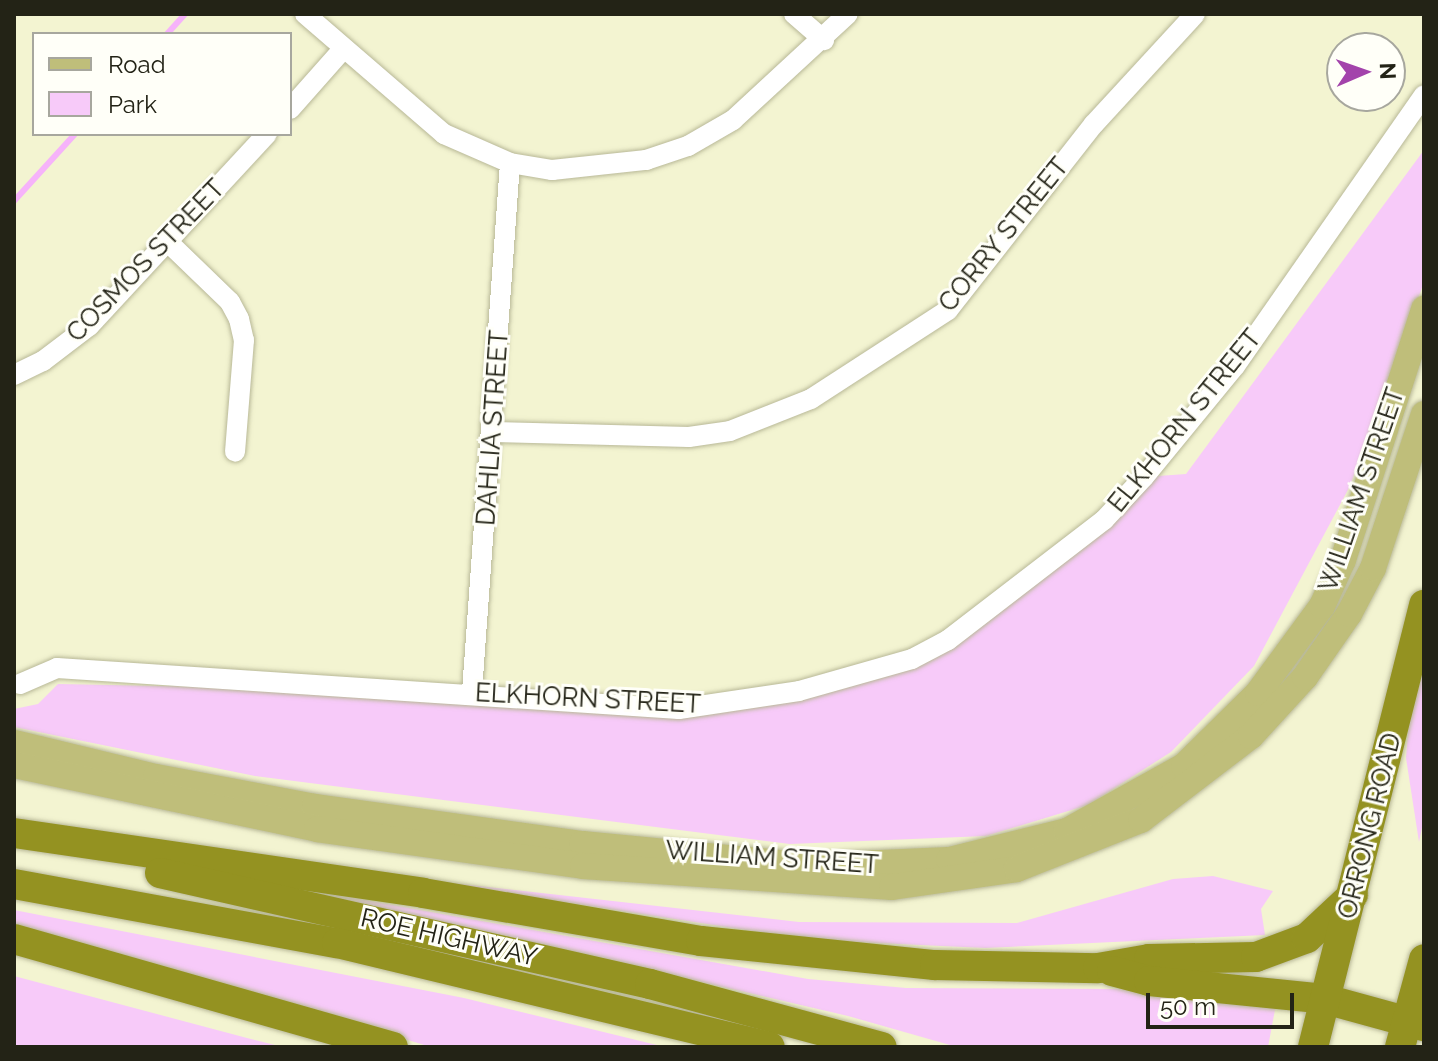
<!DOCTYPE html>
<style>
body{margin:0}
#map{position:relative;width:1438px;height:1061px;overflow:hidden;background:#f3f4d1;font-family:Raleway,sans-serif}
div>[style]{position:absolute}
.green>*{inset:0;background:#f7caf9}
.stream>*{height:6px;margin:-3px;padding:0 3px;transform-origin:3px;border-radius:3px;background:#f6b3fa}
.roads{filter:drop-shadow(0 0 2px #b8b897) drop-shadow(0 0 2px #b8b897)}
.minor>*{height:20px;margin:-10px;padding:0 10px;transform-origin:10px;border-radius:10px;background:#fff}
.major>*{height:26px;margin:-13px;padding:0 13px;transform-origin:13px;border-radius:13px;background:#bfbe7a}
.highway>*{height:30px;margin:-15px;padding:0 15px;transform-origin:15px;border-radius:15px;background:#949221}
span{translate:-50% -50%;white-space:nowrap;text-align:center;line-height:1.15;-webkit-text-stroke:6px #fffff8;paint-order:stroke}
.street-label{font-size:26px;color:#232316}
.frame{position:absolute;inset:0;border:16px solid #232316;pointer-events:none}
.legend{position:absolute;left:32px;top:32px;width:260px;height:104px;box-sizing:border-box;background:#fffff8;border:2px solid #a7a79e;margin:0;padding:10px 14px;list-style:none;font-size:24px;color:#232316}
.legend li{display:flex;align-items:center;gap:16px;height:40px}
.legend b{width:40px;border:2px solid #a7a79e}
.north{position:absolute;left:1326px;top:32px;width:80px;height:80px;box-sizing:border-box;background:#fffff8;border:2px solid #a7a79e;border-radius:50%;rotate:88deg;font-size:22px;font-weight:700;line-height:32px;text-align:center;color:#232316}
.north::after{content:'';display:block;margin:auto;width:28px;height:36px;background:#a343ab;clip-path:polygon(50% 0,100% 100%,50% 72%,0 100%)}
.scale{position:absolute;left:1146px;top:993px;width:148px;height:36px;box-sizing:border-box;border:4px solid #232316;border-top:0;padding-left:10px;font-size:24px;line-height:28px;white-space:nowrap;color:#232316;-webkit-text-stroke:6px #fffff8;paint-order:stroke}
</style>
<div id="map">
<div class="green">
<div style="clip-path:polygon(1424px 150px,1424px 282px,1350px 486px,1254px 666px,1171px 752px,1088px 805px,986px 836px,790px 844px,255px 776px,14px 727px,14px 709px,38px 704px,58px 684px,472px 692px,679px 709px,912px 659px,1144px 477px,1186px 474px)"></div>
<div style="clip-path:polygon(1424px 654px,1424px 818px,1419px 842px,1406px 758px,1410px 704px)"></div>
<div style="clip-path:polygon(1213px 876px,1273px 891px,1261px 909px,1265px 935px,985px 948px,811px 940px,400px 877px,799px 922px,1017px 923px,1173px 879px)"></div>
<div style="clip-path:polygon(286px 886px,808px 979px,906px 988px,1116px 989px,1277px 999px,1268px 1047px,957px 1047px,848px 1016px)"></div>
<div style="clip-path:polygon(14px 910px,464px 998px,665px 1047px,431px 1047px,239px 989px,14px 931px)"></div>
<div style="clip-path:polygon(14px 976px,247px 1038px,283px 1047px,14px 1047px)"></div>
</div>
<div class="stream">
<div style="left:167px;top:34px;width:27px;rotate:-48deg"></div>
<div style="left:14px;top:201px;width:91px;rotate:-47.7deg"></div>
</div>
<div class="roads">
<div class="minor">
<div style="left:305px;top:14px;width:184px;rotate:40.8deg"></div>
<div style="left:444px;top:134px;width:72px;rotate:23.7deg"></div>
<div style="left:510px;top:163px;width:43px;rotate:9.5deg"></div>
<div style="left:552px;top:170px;width:95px;rotate:-6.1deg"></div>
<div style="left:646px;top:160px;width:44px;rotate:-18.4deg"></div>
<div style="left:688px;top:146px;width:52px;rotate:-30deg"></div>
<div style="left:733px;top:120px;width:156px;rotate:-42.7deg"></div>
<div style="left:794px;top:14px;width:40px;rotate:41deg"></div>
<div style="left:290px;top:109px;width:80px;rotate:-48.5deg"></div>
<div style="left:170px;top:244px;width:83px;rotate:44deg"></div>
<div style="left:230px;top:302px;width:19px;rotate:62deg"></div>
<div style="left:239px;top:319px;width:22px;rotate:77deg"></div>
<div style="left:244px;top:340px;width:112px;rotate:94.6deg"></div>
<div style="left:14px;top:375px;width:32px;rotate:-26deg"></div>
<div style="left:43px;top:361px;width:58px;rotate:-37.3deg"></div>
<div style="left:89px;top:326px;width:262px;rotate:-47.2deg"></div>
<div style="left:494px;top:432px;width:195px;rotate:1.5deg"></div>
<div style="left:689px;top:437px;width:41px;rotate:-8.3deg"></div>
<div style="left:730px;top:431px;width:87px;rotate:-21.6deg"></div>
<div style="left:811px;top:399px;width:163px;rotate:-33deg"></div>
<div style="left:948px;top:310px;width:236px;rotate:-51.9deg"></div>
<div style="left:1094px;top:124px;width:149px;rotate:-47.4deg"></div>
<div style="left:20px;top:684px;width:40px;rotate:-23.4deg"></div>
<div style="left:57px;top:668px;width:623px;rotate:3.77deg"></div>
<div style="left:679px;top:709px;width:121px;rotate:-8.5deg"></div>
<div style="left:799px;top:691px;width:117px;rotate:-15.8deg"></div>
<div style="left:912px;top:659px;width:41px;rotate:-27.8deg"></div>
<div style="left:948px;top:640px;width:197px;rotate:-37.6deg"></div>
<div style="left:1104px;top:520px;width:59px;rotate:-47.1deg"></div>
<div style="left:1144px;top:477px;width:144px;rotate:-50.7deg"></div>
<div style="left:1235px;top:366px;width:330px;rotate:-55.1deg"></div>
<div style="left:472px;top:692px;width:530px;rotate:-85.89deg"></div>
</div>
<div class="major">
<div style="left:14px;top:743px;width:146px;rotate:13.5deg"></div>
<div style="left:156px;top:777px;width:162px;rotate:10.7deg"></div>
<div style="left:315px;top:807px;width:270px;rotate:7.9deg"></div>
<div style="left:582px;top:844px;width:230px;rotate:5.5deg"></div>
<div style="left:811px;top:866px;width:138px;rotate:-2.5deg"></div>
<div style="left:949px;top:860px;width:122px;rotate:-13.8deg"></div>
<div style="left:1067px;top:831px;width:134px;rotate:-29.1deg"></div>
<div style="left:1184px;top:766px;width:104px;rotate:-44.6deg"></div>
<div style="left:1258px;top:693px;width:108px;rotate:-53.7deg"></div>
<div style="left:1322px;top:606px;width:51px;rotate:-65.5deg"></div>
<div style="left:1343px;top:560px;width:264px;rotate:-72.1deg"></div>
<div style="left:14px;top:765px;width:310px;rotate:11.9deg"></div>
<div style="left:317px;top:829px;width:269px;rotate:7.9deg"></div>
<div style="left:583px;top:866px;width:310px;rotate:3.9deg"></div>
<div style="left:892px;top:887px;width:126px;rotate:-8.2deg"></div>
<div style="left:1017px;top:869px;width:133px;rotate:-21.6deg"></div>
<div style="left:1141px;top:820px;width:138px;rotate:-37.4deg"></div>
<div style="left:1251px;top:736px;width:80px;rotate:-47.5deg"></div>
<div style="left:1305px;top:677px;width:77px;rotate:-55.1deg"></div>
<div style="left:1349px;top:614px;width:52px;rotate:-62.4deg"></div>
<div style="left:1373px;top:568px;width:162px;rotate:-71.7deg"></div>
</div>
<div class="highway">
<div style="left:14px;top:833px;width:413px;rotate:8.3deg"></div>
<div style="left:423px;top:893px;width:282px;rotate:9.8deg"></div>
<div style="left:701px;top:941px;width:235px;rotate:5.9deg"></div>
<div style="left:935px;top:965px;width:163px;rotate:1.1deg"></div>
<div style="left:1098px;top:968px;width:52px;rotate:-10deg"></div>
<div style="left:1149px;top:959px;width:107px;rotate:-1.1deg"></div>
<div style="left:1256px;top:957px;width:54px;rotate:-20.4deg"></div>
<div style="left:1307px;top:938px;width:63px;rotate:-43.1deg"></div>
<div style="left:160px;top:873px;width:502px;rotate:12.76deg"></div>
<div style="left:650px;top:984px;width:240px;rotate:15.2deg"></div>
<div style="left:14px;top:884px;width:328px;rotate:10.4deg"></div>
<div style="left:337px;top:943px;width:445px;rotate:13.5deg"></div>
<div style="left:14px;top:939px;width:394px;rotate:15.9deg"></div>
<div style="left:1112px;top:971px;width:38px;rotate:15deg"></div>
<div style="left:1149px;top:981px;width:177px;rotate:5.8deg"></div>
<div style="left:1325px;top:999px;width:103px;rotate:15.3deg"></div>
<div style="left:1313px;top:1047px;width:456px;rotate:-75.9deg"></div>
<div style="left:1400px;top:1047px;width:91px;rotate:-74.7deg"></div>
</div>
</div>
<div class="street-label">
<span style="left:1004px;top:235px;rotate:-51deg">CORRY STREET</span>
<span style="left:146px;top:261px;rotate:-46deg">COSMOS STREET</span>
<span style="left:1185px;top:421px;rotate:-51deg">ELKHORN STREET</span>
<span style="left:493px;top:428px;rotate:-86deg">DAHLIA STREET</span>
<span style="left:1362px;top:490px;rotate:-71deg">WILLIAM STREET</span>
<span style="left:588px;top:699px;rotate:3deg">ELKHORN STREET</span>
<span style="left:1370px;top:826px;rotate:-76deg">ORRONG ROAD</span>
<span style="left:772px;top:858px;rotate:4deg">WILLIAM STREET</span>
<span style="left:449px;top:938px;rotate:13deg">ROE HIGHWAY</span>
</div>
<div class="frame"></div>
<ul class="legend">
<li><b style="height:10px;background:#bfbe7a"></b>Road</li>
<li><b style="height:22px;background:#f7caf9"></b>Park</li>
</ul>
<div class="north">N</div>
<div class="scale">50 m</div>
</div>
